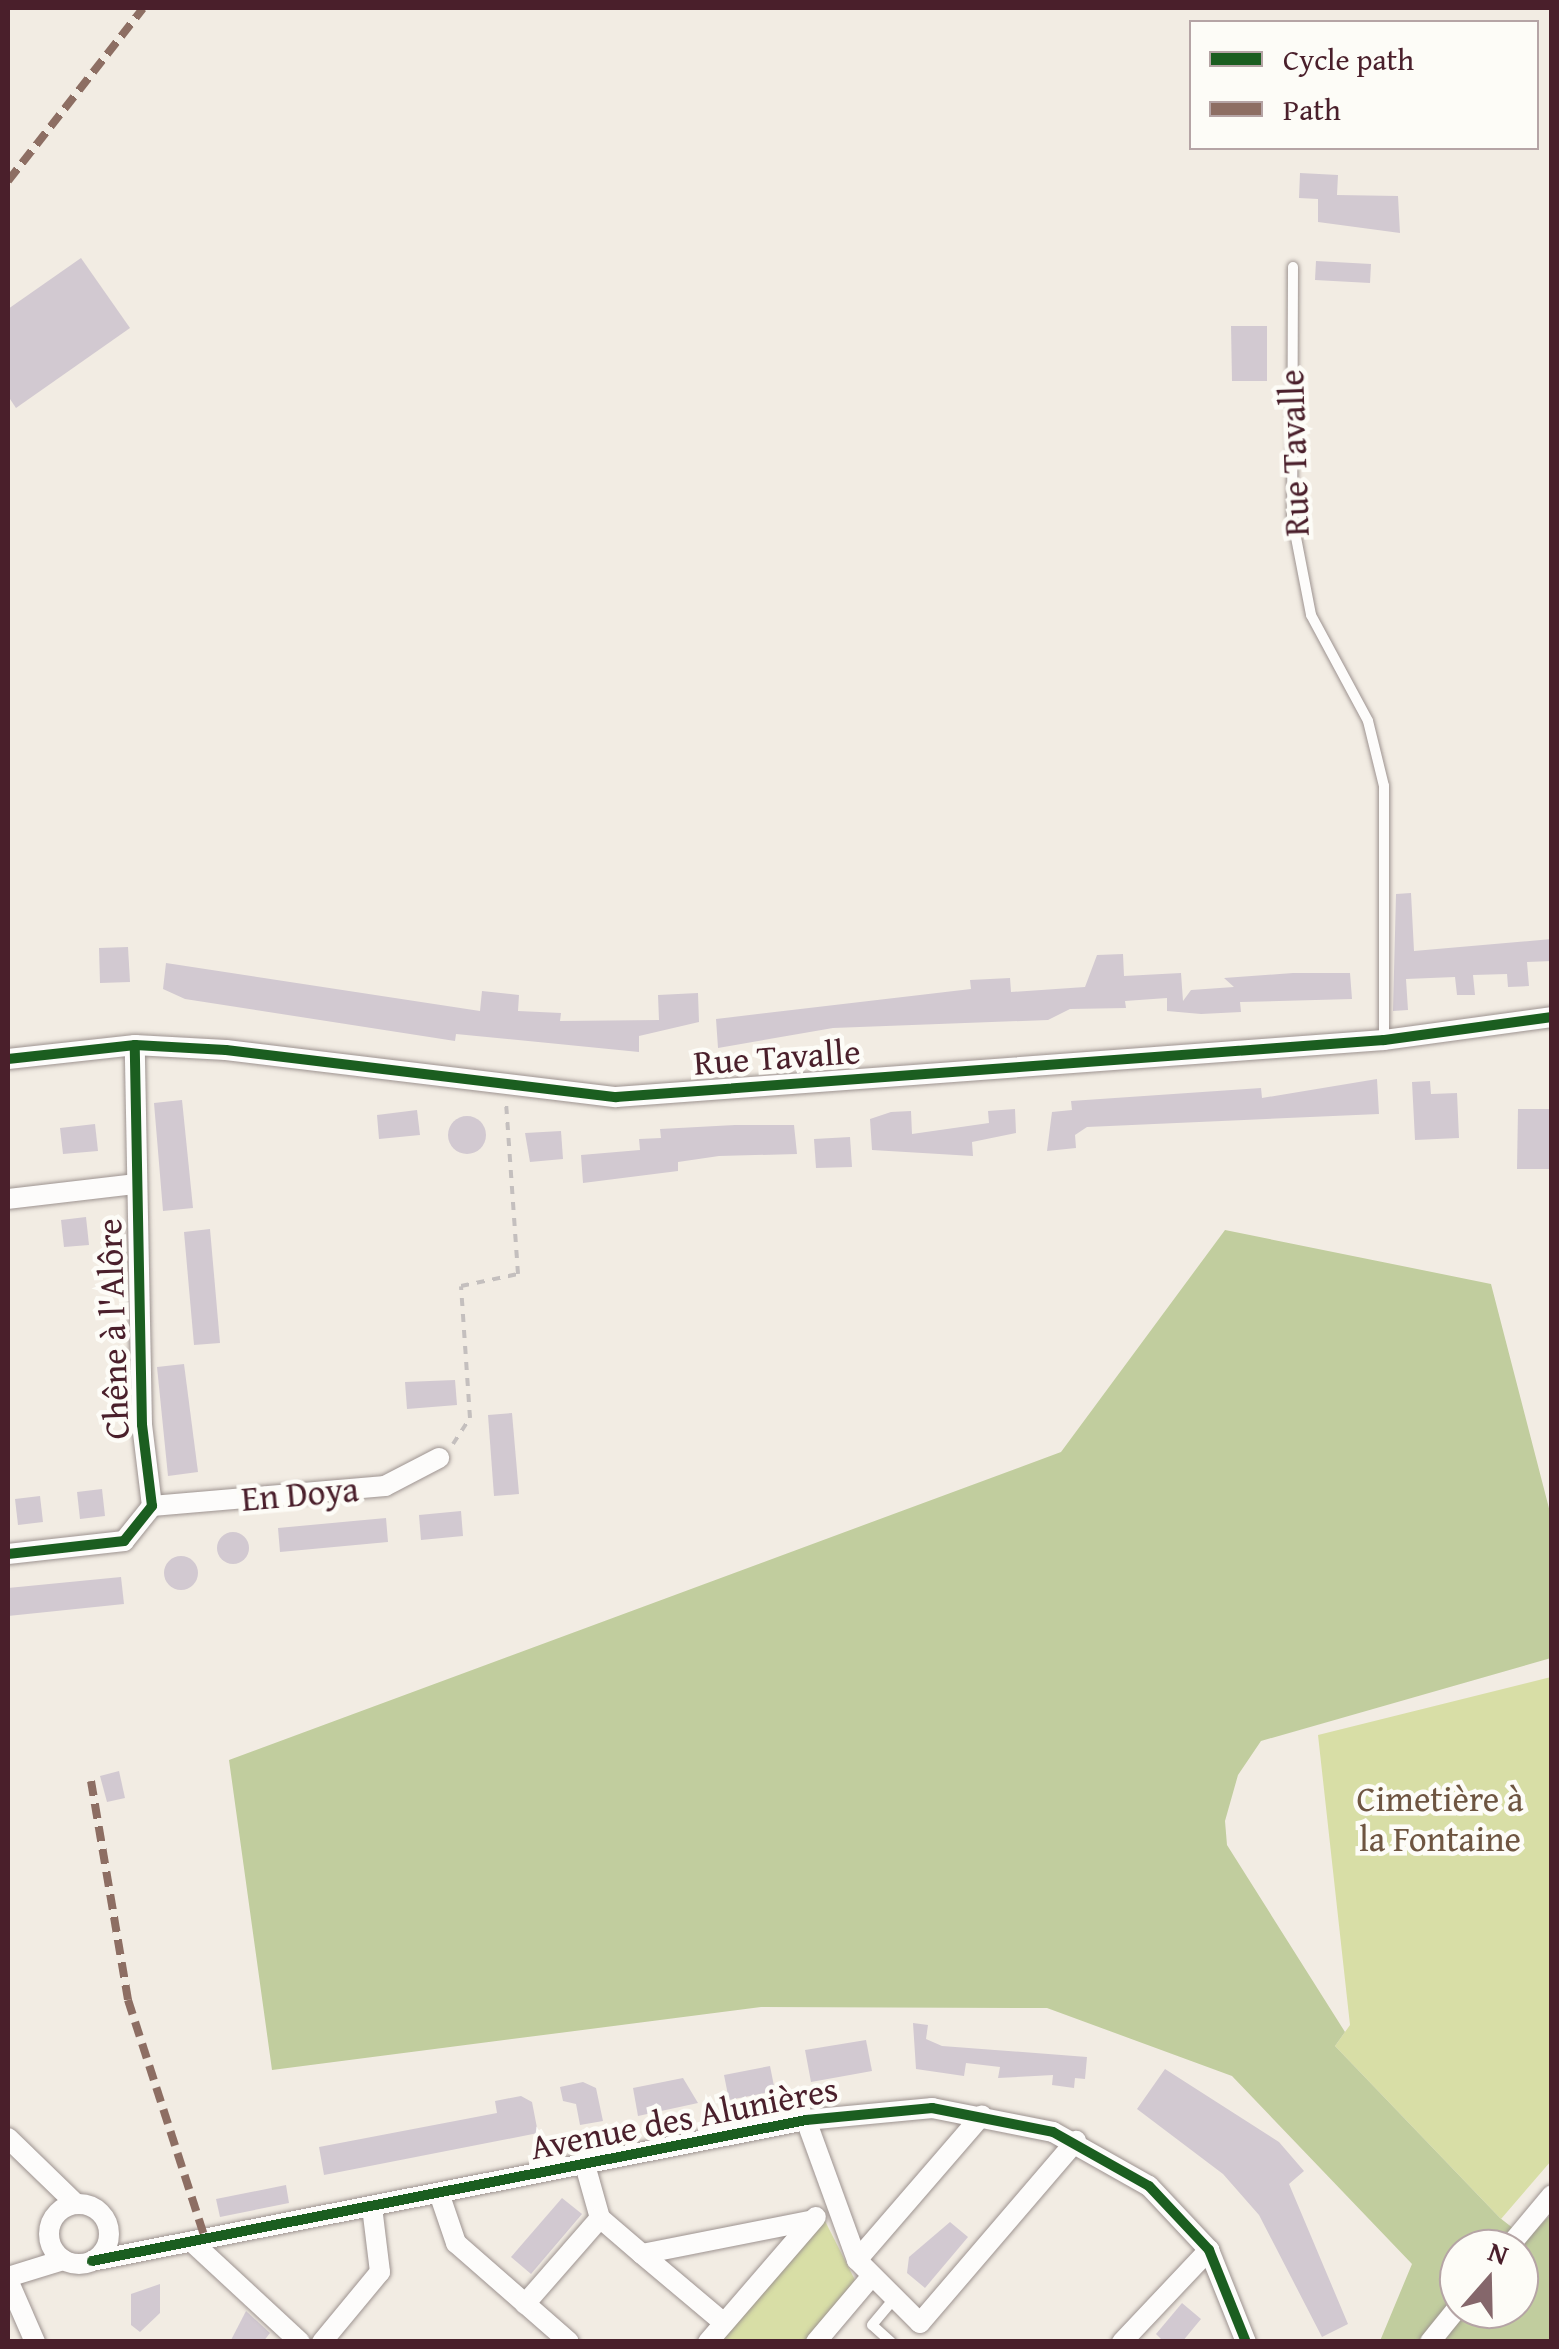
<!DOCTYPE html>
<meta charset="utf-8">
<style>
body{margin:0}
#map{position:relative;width:1559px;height:2349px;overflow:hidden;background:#f2ece3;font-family:"Gentium Book Plus",serif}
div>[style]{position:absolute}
.green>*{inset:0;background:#d8dea6}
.forest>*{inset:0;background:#c1cd9e}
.building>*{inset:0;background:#d2c9d1}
.round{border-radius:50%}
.path>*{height:4px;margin-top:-2px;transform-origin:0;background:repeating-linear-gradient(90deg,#c4bfbe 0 8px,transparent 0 16px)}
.roads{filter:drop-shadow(0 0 2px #9d9390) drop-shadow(0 0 2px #9d9390)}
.service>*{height:10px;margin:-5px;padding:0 5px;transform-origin:5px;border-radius:5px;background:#fdfcfb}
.minor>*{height:20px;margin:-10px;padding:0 10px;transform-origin:10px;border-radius:10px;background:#fdfcfb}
.minor>.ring{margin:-10px;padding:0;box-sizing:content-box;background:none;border:20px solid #fdfcfb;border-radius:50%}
.quiet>*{height:8px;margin-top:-4px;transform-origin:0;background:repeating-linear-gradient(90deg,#8d6e63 0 15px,transparent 0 23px)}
.cycleway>*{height:10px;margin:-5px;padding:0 5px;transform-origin:5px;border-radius:5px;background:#1b5e20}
span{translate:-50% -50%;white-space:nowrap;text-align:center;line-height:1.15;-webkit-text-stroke:9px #fdfcf7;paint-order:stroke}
.street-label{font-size:35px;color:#4a1f2b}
.park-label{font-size:35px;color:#6e5541}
.frame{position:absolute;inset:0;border:10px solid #4a1f2b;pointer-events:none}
.legend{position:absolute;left:1189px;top:20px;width:350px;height:130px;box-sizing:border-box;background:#fdfcf7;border:2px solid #b5a4a5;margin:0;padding:12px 18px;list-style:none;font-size:30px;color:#4a1f2b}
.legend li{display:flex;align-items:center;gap:20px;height:50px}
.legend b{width:50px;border:2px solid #b5a4a5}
.north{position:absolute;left:1439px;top:2229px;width:100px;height:100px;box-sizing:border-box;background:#fdfcf7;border:2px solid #b5a4a5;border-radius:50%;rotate:20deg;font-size:28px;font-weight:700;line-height:40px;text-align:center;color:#4a1f2b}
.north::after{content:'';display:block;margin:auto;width:35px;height:45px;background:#85676b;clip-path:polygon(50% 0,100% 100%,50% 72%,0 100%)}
</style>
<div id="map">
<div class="green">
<div style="clip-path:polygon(1551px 1677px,1551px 2161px,1501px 2219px,1335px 2046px,1350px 2025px,1318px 1735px)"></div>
<div style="clip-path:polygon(824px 2219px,855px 2280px,809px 2341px,718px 2342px)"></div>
</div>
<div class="forest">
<div style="clip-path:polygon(evenodd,1225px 1230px,1491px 1284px,1551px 1516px,1551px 1658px,1261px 1741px,1238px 1775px,1225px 1821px,1227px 1845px,1345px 2032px,1335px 2046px,1500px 2218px,1527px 2239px,1551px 2214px,1551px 2341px,1380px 2341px,1412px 2264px,1232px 2076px,1047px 2008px,761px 2007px,272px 2070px,229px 1760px,1061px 1452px,1225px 1230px,1459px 2249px,1519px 2249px,1519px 2309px,1459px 2309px,1459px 2249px)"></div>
</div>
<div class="building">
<div style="clip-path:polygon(1300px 173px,1338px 175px,1337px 195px,1398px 196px,1400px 233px,1318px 222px,1318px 199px,1299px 198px)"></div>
<div style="clip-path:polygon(81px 258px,130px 328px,16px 408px,8px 396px,8px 309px)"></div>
<div style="clip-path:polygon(1316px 261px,1371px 264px,1370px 283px,1315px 280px)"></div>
<div style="clip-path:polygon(1231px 326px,1267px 326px,1267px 381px,1232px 381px)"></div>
<div style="clip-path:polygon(1411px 893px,1414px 951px,1552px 939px,1552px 961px,1527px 962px,1529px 986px,1508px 987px,1507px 974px,1473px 975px,1475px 995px,1457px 995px,1455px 977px,1406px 979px,1408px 1010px,1393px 1011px,1396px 894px)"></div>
<div style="clip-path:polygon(128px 947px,130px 982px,100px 983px,99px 948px)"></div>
<div style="clip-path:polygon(1123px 954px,1124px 976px,1181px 973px,1183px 1001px,1191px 990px,1234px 987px,1224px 978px,1293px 973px,1350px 973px,1352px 999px,1240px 1002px,1241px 1012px,1201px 1014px,1167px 1011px,1167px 998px,1125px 1001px,1126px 1008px,1070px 1009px,1048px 1020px,833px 1028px,718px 1048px,716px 1019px,971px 989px,970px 980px,1010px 978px,1011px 992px,1085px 987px,1097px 955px)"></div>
<div style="clip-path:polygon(166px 963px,480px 1011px,482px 991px,519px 995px,518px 1011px,561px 1013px,560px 1021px,659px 1020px,658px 995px,698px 993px,699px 1022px,639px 1036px,639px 1052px,456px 1034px,455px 1041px,185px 999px,163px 989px)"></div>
<div style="clip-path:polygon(1377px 1079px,1379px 1114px,1087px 1127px,1075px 1135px,1076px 1148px,1047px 1151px,1052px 1112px,1072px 1110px,1071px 1101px,1261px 1088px,1262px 1098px)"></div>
<div style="clip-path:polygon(1430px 1081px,1431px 1094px,1457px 1093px,1459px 1138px,1415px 1140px,1412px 1082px)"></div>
<div style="clip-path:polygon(182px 1100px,193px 1208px,163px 1211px,154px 1103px)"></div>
<div style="clip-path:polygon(1015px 1109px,1016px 1133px,972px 1142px,973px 1156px,872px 1150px,870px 1119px,891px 1112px,911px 1111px,912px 1134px,989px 1123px,988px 1111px)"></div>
<div style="clip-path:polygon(1518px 1109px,1552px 1109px,1552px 1169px,1517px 1169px)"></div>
<div style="clip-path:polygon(417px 1110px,420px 1135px,379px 1139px,377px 1115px)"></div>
<div class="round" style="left:448px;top:1116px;width:38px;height:38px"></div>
<div style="clip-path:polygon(95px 1124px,98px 1151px,63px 1154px,60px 1128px)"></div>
<div style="clip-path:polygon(735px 1125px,794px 1125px,797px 1154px,719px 1156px,678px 1162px,678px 1171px,583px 1183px,581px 1155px,640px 1150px,639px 1139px,661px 1138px,660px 1129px)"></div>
<div style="clip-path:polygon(561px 1131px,563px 1159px,530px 1162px,525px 1133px)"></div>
<div style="clip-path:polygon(850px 1137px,852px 1167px,816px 1168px,814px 1139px)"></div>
<div style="clip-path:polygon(86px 1217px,89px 1245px,64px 1247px,61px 1220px)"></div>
<div style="clip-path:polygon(210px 1229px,220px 1343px,194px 1345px,184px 1232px)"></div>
<div style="clip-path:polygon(184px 1364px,198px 1472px,168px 1476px,157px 1367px)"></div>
<div style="clip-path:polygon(455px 1380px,457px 1405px,407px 1409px,405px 1382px)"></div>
<div style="clip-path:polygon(512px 1413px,519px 1494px,494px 1496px,488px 1415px)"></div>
<div style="clip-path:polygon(102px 1489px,105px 1516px,80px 1519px,77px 1492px)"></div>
<div style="clip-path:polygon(40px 1496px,43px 1522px,18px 1525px,15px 1499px)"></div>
<div style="clip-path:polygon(461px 1511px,463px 1536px,421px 1540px,419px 1515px)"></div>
<div style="clip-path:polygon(386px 1518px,388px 1542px,280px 1552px,278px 1528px)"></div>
<div class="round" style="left:217px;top:1532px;width:32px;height:32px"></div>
<div class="round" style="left:164px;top:1556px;width:34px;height:34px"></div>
<div style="clip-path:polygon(121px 1577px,124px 1604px,8px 1616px,8px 1588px)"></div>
<div style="clip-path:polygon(119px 1771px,125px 1798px,107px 1802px,100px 1776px)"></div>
<div style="clip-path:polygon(913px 2023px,928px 2025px,926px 2039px,942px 2046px,1087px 2057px,1085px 2079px,1075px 2078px,1074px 2088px,1052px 2085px,1053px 2075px,998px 2078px,1000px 2067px,966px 2063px,964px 2076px,916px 2069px)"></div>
<div style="clip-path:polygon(866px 2040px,872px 2071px,811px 2082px,805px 2050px)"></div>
<div style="clip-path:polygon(770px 2066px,775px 2091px,729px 2100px,724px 2075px)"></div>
<div style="clip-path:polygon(1165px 2069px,1279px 2142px,1304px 2171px,1289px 2184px,1348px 2324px,1322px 2337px,1259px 2215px,1223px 2174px,1137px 2109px)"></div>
<div style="clip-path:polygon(683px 2078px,698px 2103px,638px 2116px,633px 2088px)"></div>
<div style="clip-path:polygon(583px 2082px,596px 2088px,603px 2121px,580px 2125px,576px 2104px,563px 2101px,560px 2087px)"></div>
<div style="clip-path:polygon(521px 2096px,532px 2102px,538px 2133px,324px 2175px,319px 2147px,497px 2113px,495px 2101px)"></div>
<div style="clip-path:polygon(286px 2185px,289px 2203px,220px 2217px,216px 2199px)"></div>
<div style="clip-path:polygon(562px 2198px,582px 2214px,531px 2274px,511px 2257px)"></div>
<div style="clip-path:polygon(950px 2222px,968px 2237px,925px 2288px,907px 2273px,909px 2257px)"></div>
<div style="clip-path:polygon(160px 2284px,160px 2313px,140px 2332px,131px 2325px,131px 2294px)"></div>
<div style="clip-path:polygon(1182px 2303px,1201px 2319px,1182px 2342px,1164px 2342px,1156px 2334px)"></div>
<div style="clip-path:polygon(246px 2311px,270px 2333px,263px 2342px,230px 2342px)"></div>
</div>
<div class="path">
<div style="left:453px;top:1444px;width:31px;rotate:-57deg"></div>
<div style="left:470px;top:1418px;width:132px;rotate:-93.9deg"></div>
<div style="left:461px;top:1286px;width:58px;rotate:-11.9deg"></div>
<div style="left:518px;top:1274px;width:171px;rotate:-94deg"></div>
</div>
<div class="roads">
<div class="service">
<div style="left:1293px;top:267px;width:250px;rotate:90.2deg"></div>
<div style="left:1292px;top:517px;width:100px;rotate:79deg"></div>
<div style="left:1311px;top:615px;width:120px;rotate:61.7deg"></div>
<div style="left:1368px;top:721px;width:67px;rotate:76.2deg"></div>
<div style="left:1384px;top:786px;width:254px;rotate:90deg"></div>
<div style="left:891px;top:2342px;width:25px;rotate:-138deg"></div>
<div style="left:872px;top:2325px;width:34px;rotate:-50deg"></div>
</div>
<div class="minor">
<div style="left:8px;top:1059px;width:128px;rotate:-6.3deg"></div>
<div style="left:135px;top:1045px;width:91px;rotate:3.1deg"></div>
<div style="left:226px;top:1050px;width:393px;rotate:6.9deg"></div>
<div style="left:616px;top:1097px;width:770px;rotate:-4.24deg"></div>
<div style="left:1384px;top:1040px;width:170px;rotate:-7.8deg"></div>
<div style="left:8px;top:1199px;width:128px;rotate:-6.7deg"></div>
<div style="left:152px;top:1506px;width:234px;rotate:-4.9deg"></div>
<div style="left:385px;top:1486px;width:61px;rotate:-27.4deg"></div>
<div style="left:8px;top:1554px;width:117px;rotate:-6.4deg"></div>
<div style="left:124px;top:1541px;width:45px;rotate:-51.3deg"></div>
<div style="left:152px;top:1506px;width:82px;rotate:-97deg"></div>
<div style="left:142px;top:1425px;width:380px;rotate:-91.1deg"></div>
<div style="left:806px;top:2120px;width:149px;rotate:70deg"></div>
<div style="left:857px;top:2260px;width:89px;rotate:45deg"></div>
<div style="left:8px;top:2138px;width:95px;rotate:44.1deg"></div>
<div style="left:585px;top:2165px;width:55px;rotate:74.2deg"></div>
<div style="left:600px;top:2218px;width:55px;rotate:40.6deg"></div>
<div style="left:642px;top:2254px;width:174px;rotate:-11.2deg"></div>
<div style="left:440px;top:2196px;width:50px;rotate:71.2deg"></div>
<div style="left:456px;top:2243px;width:150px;rotate:41.2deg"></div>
<div class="ring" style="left:49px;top:2204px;width:40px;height:40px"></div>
<div style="left:192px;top:2242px;width:147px;rotate:42.8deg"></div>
<div style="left:1507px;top:2249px;width:70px;rotate:-50.2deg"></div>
<div style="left:642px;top:2254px;width:107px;rotate:40.1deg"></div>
<div style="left:857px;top:2260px;width:191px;rotate:-49.2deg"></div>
<div style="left:92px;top:2261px;width:728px;rotate:-11.17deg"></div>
<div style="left:806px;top:2120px;width:127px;rotate:-5.4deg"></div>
<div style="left:932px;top:2108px;width:123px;rotate:11.2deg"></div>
<div style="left:1053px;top:2132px;width:110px;rotate:29.4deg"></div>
<div style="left:1149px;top:2186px;width:88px;rotate:46.8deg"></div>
<div style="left:1209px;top:2250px;width:99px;rotate:68.1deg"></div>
<div style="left:8px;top:2277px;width:58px;rotate:-17.2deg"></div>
<div style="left:8px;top:2280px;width:68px;rotate:66.5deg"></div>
<div style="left:525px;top:2304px;width:114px;rotate:-48.9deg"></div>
<div style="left:920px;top:2323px;width:240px;rotate:-49.4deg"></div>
<div style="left:322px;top:2342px;width:91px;rotate:-50.4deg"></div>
<div style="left:380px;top:2272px;width:65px;rotate:-97deg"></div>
<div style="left:708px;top:2342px;width:165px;rotate:-49.2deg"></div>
<div style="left:816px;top:2342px;width:84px;rotate:-49.8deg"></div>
<div style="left:1122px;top:2342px;width:127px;rotate:-46.6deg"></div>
<div style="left:1430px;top:2342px;width:46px;rotate:-51.1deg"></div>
</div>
</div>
<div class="quiet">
<div style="left:8px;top:181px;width:219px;rotate:-52deg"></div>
<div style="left:91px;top:1781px;width:222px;rotate:80.4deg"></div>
<div style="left:128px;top:2000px;width:251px;rotate:72.1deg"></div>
</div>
<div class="cycleway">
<div style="left:8px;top:1059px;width:128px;rotate:-6.3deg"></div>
<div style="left:135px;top:1045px;width:91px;rotate:3.1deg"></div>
<div style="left:226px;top:1050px;width:393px;rotate:6.9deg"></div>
<div style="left:616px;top:1097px;width:770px;rotate:-4.24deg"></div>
<div style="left:1384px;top:1040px;width:170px;rotate:-7.8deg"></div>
<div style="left:8px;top:1554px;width:117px;rotate:-6.4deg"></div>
<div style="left:124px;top:1541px;width:45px;rotate:-51.3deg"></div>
<div style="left:152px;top:1506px;width:82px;rotate:-97deg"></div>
<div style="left:142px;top:1425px;width:380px;rotate:-91.1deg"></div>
<div style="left:92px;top:2261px;width:728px;rotate:-11.17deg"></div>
<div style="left:806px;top:2120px;width:127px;rotate:-5.4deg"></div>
<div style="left:932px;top:2108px;width:123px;rotate:11.2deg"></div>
<div style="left:1053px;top:2132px;width:110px;rotate:29.4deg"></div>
<div style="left:1149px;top:2186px;width:88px;rotate:46.8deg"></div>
<div style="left:1209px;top:2250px;width:99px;rotate:68.1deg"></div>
</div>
<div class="street-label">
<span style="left:1294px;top:453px;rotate:-92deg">Rue Tavalle</span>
<span style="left:777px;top:1057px;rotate:-4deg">Rue Tavalle</span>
<span style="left:113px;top:1329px;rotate:-92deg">Chêne à l'Alôre</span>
<span style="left:300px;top:1494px;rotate:-5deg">En Doya</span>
<span style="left:684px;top:2118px;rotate:-11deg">Avenue des Alunières</span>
</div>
<div class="park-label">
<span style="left:1440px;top:1819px">Cimetière à<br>la Fontaine</span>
</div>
<div class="frame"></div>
<ul class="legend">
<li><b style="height:12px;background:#1b5e20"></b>Cycle path</li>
<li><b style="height:12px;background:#8d6e63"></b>Path</li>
</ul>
<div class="north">N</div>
</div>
